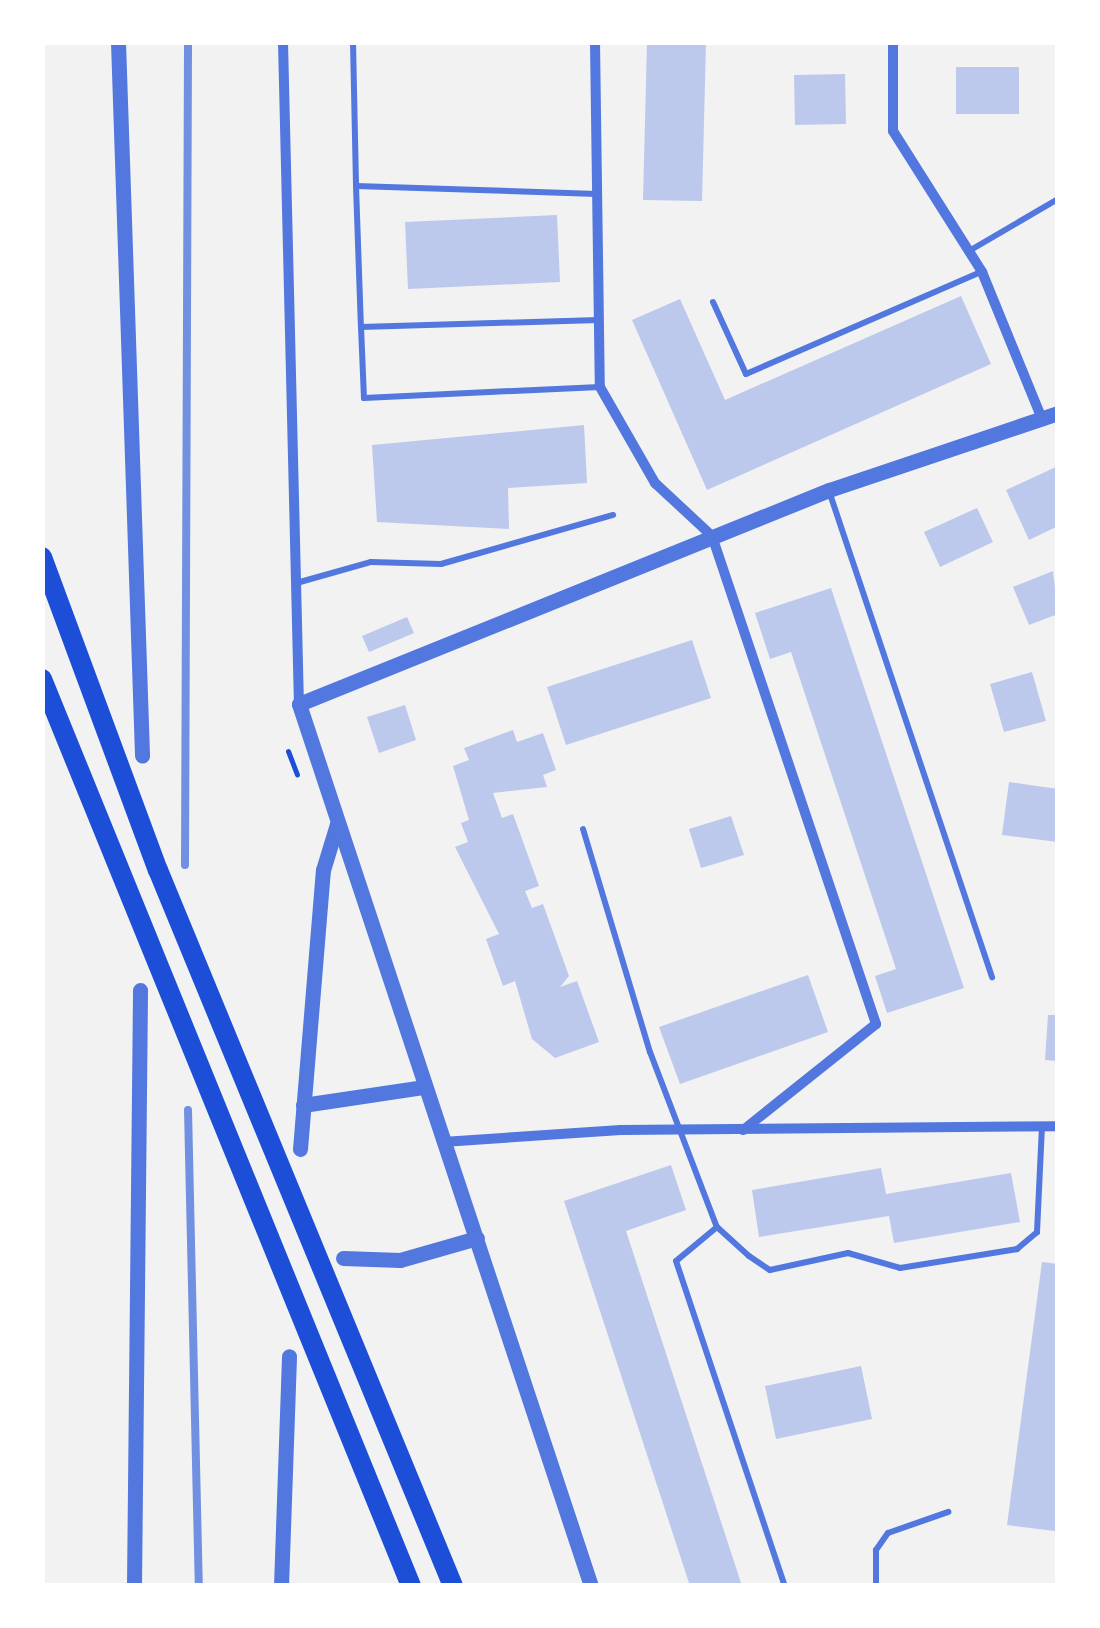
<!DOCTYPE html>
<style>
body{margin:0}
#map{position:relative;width:1100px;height:1628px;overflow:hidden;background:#f2f2f2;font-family:"Times New Roman",serif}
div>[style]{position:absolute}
.building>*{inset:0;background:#bdc9ec}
.path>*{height:5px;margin:-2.5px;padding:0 2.5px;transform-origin:2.5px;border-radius:2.5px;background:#1d4ed8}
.service>*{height:6px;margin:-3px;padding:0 3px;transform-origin:3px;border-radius:3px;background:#5277de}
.minor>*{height:10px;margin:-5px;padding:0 5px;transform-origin:5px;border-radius:5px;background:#5277de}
.tertiary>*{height:15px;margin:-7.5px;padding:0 7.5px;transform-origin:7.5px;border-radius:7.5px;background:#5277de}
.primary>*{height:20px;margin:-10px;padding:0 10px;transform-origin:10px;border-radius:10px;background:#1d4ed8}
.rail>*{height:8px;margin:-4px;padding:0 4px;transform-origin:4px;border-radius:4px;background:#7290e2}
span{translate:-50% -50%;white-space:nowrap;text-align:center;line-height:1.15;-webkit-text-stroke:10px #fff;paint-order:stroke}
.frame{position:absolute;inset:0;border:45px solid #fff;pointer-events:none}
</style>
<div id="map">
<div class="building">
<div style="clip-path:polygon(647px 42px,706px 42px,702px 201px,643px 200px)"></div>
<div style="clip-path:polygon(956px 67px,1019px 67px,1019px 114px,956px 114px)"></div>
<div style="clip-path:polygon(845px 74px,846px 124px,795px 125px,794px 75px)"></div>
<div style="clip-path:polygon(557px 215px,560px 282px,408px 289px,405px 222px)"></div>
<div style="clip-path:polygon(961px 296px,991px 364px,707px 490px,632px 320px,680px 299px,725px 400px)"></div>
<div style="clip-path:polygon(584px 425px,587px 483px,508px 488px,509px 529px,377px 522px,372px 445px)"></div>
<div style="clip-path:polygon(1058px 466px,1058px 526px,1029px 540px,1006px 490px)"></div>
<div style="clip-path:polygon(977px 508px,993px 542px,940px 567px,924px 532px)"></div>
<div style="clip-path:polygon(1053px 571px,1058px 614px,1029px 625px,1013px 587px)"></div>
<div style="clip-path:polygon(831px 588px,964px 988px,887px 1013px,875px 976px,896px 969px,791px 652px,770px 659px,755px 613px)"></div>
<div style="clip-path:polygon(407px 617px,414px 633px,369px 652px,362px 636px)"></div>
<div style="clip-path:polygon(692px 640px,711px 698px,566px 745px,547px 687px)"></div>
<div style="clip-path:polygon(1032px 672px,1046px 721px,1004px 732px,990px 684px)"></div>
<div style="clip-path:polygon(405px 705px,416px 740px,379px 753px,367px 717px)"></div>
<div style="clip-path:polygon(513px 730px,517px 742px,543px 733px,556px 770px,543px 775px,547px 787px,493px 793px,502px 818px,513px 814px,539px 886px,525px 891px,532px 908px,543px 904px,569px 976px,560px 987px,577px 981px,599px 1042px,555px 1058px,532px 1039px,515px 981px,503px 986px,486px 939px,499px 934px,455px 847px,468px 842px,461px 823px,469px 820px,453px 766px,469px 760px,464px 748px)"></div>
<div style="clip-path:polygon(1009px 782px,1058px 789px,1058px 842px,1002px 835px)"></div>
<div style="clip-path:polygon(731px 816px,744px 855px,701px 868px,689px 829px)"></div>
<div style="clip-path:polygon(808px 975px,828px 1032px,680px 1084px,659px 1027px)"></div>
<div style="clip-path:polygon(1048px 1015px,1058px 1015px,1058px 1061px,1045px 1060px)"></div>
<div style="clip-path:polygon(671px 1165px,686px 1210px,626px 1231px,742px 1586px,690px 1586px,564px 1201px)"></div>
<div style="clip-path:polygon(881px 1168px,886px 1194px,1011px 1173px,1020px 1222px,894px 1243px,889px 1216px,759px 1237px,752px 1190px)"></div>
<div style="clip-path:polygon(1042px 1262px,1058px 1264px,1055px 1531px,1007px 1525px)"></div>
<div style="clip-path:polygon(861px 1366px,872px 1419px,776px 1439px,765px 1386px)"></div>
</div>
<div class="path">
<div style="left:288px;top:751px;width:25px;rotate:69deg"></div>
</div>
<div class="service">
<div style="left:353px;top:42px;width:144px;rotate:88.8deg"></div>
<div style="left:597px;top:194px;width:241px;rotate:-178.1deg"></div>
<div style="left:356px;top:186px;width:141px;rotate:88deg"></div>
<div style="left:361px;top:327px;width:238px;rotate:-1.7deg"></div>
<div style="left:969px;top:251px;width:103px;rotate:-30.3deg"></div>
<div style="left:713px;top:302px;width:79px;rotate:65.4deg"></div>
<div style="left:746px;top:374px;width:256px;rotate:-23.5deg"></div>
<div style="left:361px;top:327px;width:71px;rotate:87.6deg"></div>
<div style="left:364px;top:398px;width:236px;rotate:-2.7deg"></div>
<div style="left:829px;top:491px;width:513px;rotate:71.46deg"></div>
<div style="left:300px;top:582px;width:74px;rotate:-15.7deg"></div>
<div style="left:371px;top:562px;width:70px;rotate:1.6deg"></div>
<div style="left:441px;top:564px;width:179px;rotate:-15.9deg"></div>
<div style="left:583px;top:829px;width:233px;rotate:73.3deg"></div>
<div style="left:650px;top:1052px;width:187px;rotate:69.1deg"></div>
<div style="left:717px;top:1227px;width:43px;rotate:42.2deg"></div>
<div style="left:749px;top:1256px;width:25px;rotate:34deg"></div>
<div style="left:770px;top:1270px;width:80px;rotate:-12.3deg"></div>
<div style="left:848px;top:1253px;width:54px;rotate:16.1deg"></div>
<div style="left:900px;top:1268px;width:119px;rotate:-9.2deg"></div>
<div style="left:1017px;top:1249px;width:26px;rotate:-40deg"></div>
<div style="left:1037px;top:1232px;width:105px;rotate:-87.3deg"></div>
<div style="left:717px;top:1227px;width:53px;rotate:140.3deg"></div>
<div style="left:676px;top:1261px;width:343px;rotate:71.5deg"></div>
<div style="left:876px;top:1586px;width:36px;rotate:-90deg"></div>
<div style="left:876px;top:1550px;width:21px;rotate:-55deg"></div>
<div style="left:888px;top:1533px;width:64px;rotate:-19.3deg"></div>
</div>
<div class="minor">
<div style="left:283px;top:42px;width:662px;rotate:88.62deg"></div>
<div style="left:595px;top:42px;width:345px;rotate:89.2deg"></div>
<div style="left:600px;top:387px;width:111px;rotate:60.2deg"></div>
<div style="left:655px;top:483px;width:78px;rotate:42.9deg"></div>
<div style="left:712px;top:536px;width:515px;rotate:71.42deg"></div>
<div style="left:876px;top:1024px;width:170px;rotate:141.4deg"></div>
<div style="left:893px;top:42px;width:89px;rotate:90deg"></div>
<div style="left:893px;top:131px;width:167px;rotate:57.7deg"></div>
<div style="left:982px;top:272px;width:159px;rotate:67.8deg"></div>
<div style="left:443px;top:1142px;width:178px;rotate:-3.9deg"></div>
<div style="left:621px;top:1130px;width:437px;rotate:-0.5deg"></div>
</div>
<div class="tertiary">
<div style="left:118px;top:42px;width:714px;rotate:88.07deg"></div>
<div style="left:303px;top:1105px;width:121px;rotate:-8.5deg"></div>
<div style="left:300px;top:1149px;width:280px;rotate:-85.3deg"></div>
<div style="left:323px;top:870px;width:48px;rotate:-73.1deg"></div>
<div style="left:343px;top:1258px;width:57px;rotate:2deg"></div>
<div style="left:400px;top:1260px;width:80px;rotate:-15.9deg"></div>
<div style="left:134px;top:1586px;width:596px;rotate:-89.42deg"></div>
<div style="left:281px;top:1586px;width:230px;rotate:-88deg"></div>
<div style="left:591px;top:1586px;width:929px;rotate:-108.32deg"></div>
<div style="left:299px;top:704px;width:572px;rotate:-21.99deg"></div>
<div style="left:829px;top:490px;width:242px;rotate:-18.6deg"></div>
</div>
<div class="primary">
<div style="left:42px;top:557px;width:334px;rotate:69.7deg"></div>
<div style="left:158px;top:870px;width:774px;rotate:67.61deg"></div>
<div style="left:42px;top:679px;width:979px;rotate:67.86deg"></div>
</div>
<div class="rail">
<div style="left:185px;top:865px;width:823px;rotate:-89.79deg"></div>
<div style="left:188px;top:1110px;width:476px;rotate:88.7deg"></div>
</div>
<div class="frame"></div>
</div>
